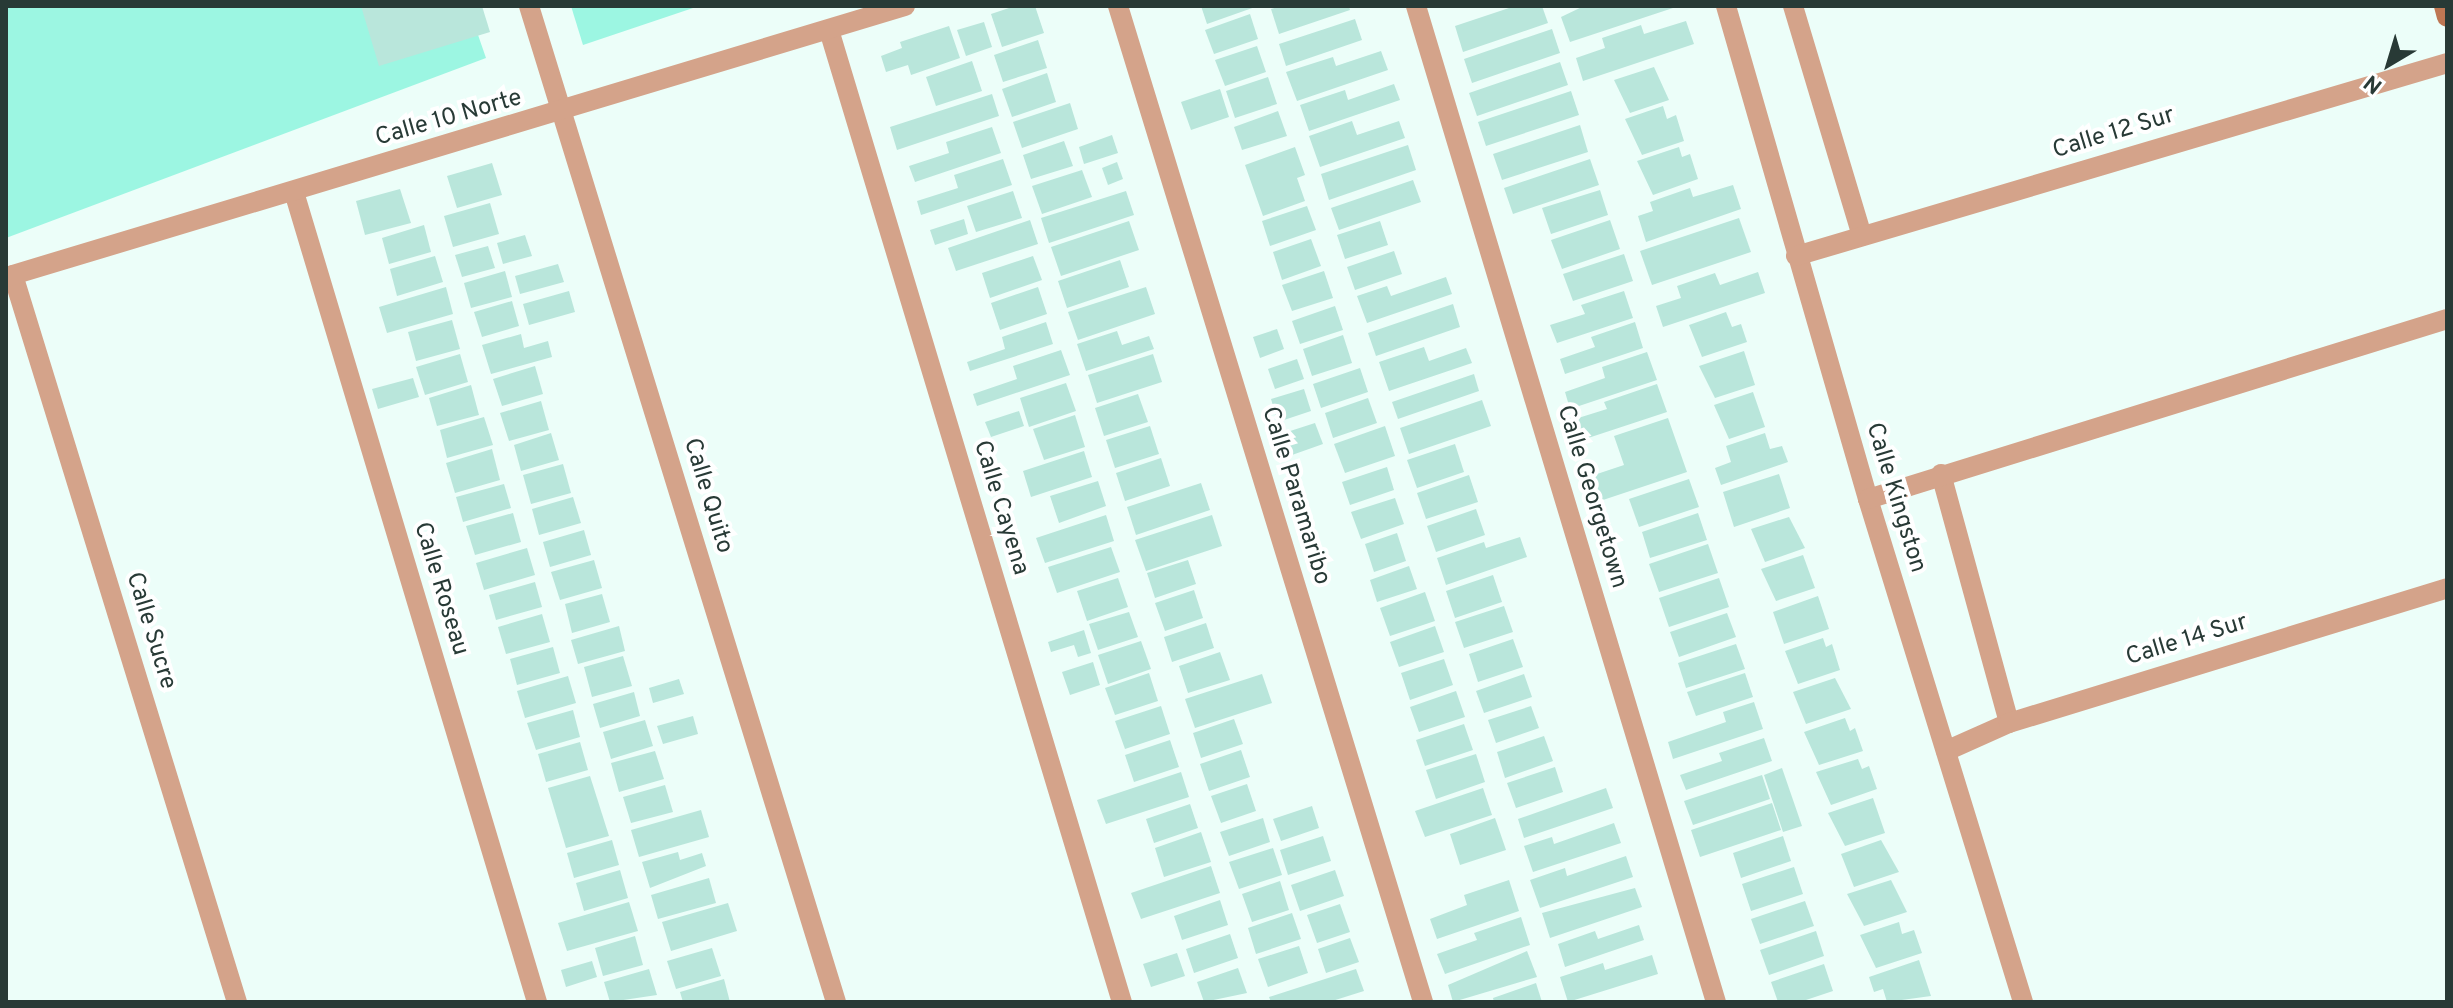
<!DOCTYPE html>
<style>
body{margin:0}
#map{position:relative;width:2453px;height:1008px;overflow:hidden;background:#ecfef9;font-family:Overpass,sans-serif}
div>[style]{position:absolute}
.green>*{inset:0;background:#9cf6e2}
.building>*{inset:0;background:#b9e6db}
.street>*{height:20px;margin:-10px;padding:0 10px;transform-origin:10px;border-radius:10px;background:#d4a38a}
.secondary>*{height:20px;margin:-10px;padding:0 10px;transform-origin:10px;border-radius:10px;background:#be7753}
span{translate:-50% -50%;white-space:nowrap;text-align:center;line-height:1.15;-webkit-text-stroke:8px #fff;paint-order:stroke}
.street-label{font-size:24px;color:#283a36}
.frame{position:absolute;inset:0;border:8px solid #283a36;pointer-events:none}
.north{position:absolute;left:2349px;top:24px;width:80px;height:80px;-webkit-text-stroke:6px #fff;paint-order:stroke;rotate:218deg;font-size:22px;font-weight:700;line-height:32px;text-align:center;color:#283a36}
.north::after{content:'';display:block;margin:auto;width:28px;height:36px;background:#283a36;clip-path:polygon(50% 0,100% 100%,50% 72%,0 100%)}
</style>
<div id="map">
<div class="green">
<div style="clip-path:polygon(6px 6px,468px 6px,486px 58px,6px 238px)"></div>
<div style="clip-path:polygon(571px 6px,699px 6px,583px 45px)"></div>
</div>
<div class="building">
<div style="clip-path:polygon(361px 6px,482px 6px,490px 32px,379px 66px)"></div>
<div style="clip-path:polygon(1015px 6px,1035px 6px,1044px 33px,1002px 47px,991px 14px)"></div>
<div style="clip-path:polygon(1201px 6px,1258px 6px,1207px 24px)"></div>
<div style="clip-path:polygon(1281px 6px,1349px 6px,1350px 10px,1279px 34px,1271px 9px)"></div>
<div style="clip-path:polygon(1515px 6px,1542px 6px,1548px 23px,1463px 52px,1455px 26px)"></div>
<div style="clip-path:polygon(1584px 6px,1675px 6px,1676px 7px,1570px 42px,1561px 17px)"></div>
<div style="clip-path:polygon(1250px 14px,1258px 39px,1214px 54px,1205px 30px)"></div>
<div style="clip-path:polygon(1355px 19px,1362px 40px,1286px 66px,1279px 44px)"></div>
<div style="clip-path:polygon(1686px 21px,1694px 44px,1583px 81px,1576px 58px,1605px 48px,1602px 38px,1641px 25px,1644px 34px)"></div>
<div style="clip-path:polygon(984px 22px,992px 47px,966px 56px,957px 30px)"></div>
<div style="clip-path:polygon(949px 26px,960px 58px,911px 75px,908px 65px,886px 72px,881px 56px,902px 48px,900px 42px)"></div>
<div style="clip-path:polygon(1552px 29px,1560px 53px,1472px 83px,1464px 59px)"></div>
<div style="clip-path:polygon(1038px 40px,1047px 68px,1003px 82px,994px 55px)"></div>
<div style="clip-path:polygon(1257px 46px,1266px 72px,1225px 86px,1215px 60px)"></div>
<div style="clip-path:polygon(1381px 51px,1388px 70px,1297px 101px,1286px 72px,1333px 57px,1336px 66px)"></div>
<div style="clip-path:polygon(972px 61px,982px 91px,936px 106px,926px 77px)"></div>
<div style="clip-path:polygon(1560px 62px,1568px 85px,1477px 116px,1469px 93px)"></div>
<div style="clip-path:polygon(1654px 67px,1669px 100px,1630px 113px,1614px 80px)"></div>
<div style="clip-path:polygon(1047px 73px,1056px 102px,1012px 117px,1002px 89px)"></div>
<div style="clip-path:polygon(1268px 77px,1277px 104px,1235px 118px,1226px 91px)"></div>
<div style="clip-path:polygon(1394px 84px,1400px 100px,1309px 131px,1300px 105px,1345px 90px,1348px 100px)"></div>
<div style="clip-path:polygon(1220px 89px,1229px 117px,1191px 130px,1181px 102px)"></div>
<div style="clip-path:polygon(1571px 91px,1579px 115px,1486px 146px,1478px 122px)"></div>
<div style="clip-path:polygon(992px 94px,999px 116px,897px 150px,890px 127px)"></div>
<div style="clip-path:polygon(1070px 103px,1078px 129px,1022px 148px,1013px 122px)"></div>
<div style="clip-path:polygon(1663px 106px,1667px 119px,1676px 115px,1684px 141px,1642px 155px,1625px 119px)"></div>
<div style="clip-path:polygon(1278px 111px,1287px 136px,1242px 150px,1234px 127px)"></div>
<div style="clip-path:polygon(1352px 121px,1357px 135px,1399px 121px,1405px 138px,1320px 167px,1309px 136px)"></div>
<div style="clip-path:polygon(1580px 125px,1588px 152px,1502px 180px,1493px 154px)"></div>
<div style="clip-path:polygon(992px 127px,1001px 153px,915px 182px,909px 166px,949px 153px,946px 142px)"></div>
<div style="clip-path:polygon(1112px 135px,1118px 153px,1084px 164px,1079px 147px)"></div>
<div style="clip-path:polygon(1064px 141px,1073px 166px,1031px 179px,1023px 155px)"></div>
<div style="clip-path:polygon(1408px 145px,1416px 170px,1329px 200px,1321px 174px)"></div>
<div style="clip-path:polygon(1295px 147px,1305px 175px,1297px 178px,1305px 201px,1263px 216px,1245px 165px)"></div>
<div style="clip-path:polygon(1679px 147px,1682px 157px,1690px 154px,1698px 179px,1653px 195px,1637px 161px)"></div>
<div style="clip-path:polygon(1003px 159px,1012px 185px,921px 215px,917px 201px,958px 188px,954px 175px)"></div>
<div style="clip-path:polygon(1590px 159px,1599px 185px,1513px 214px,1504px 188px)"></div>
<div style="clip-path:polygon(1117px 162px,1123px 179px,1108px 185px,1102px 168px)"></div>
<div style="clip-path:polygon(492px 163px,502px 195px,457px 208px,447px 176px)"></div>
<div style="clip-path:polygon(1082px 170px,1092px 197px,1042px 214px,1032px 186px)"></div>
<div style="clip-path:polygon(1413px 180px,1421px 202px,1339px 230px,1331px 208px)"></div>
<div style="clip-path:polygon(1733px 185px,1741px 209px,1646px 242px,1638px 216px,1653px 211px,1650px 202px,1690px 188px,1693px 197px)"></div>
<div style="clip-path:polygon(400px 189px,411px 223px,365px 235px,356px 201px)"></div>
<div style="clip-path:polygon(1600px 190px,1608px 215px,1551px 234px,1542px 208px)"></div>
<div style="clip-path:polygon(1013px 191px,1022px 218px,976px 232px,967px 206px)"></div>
<div style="clip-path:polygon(1126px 191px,1134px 215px,1049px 243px,1041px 218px)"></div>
<div style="clip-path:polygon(490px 203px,499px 234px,453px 247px,444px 216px)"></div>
<div style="clip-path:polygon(1307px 206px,1316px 230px,1270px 246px,1262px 221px)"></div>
<div style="clip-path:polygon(1739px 218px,1751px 252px,1652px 285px,1640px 251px)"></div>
<div style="clip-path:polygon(964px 219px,968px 234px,935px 245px,930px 230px)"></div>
<div style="clip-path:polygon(1030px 220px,1038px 244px,956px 271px,948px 248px)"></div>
<div style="clip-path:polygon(1610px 220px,1620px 249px,1562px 269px,1551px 240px)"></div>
<div style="clip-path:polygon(1129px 221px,1139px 250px,1061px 276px,1051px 247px)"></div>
<div style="clip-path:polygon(1380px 221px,1388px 245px,1345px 259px,1337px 235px)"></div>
<div style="clip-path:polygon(424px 225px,431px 252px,389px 264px,382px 238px)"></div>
<div style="clip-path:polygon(525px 235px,532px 256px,503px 264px,497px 243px)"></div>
<div style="clip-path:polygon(1311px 239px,1321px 266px,1282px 280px,1273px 252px)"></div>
<div style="clip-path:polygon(488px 246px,495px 268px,462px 277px,455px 255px)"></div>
<div style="clip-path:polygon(1394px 251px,1402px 274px,1355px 290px,1347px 267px)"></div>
<div style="clip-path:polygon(1624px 254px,1633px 281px,1573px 301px,1563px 274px)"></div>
<div style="clip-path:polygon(435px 256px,443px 282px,397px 296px,390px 269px)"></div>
<div style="clip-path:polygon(1033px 256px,1042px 280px,990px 298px,982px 273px)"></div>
<div style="clip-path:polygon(1120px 260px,1129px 287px,1067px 308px,1058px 281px)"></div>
<div style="clip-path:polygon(558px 264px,564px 282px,520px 294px,515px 276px)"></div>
<div style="clip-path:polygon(505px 271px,512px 297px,471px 308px,464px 283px)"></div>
<div style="clip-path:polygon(1324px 271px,1333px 298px,1292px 311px,1282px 285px)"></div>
<div style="clip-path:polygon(1758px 272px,1765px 293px,1663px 327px,1656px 306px,1681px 298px,1677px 286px,1715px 273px,1720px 285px)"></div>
<div style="clip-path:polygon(1446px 277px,1452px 294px,1367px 323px,1357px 296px,1387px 286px,1391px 296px)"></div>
<div style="clip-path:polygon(446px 287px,453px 314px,387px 333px,379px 307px)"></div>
<div style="clip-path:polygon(1038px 287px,1047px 314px,1000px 330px,991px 303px)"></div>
<div style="clip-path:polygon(1146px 287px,1155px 314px,1078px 340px,1068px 312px)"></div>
<div style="clip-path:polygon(569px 291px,575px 312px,529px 325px,523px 304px)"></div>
<div style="clip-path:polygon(1624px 291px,1633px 318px,1557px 343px,1550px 325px,1585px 314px,1581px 305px)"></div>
<div style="clip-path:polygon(512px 301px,519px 326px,482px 337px,474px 312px)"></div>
<div style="clip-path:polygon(1453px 304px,1460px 327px,1376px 356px,1368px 333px)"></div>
<div style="clip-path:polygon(1335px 306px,1343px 330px,1300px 344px,1292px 321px)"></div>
<div style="clip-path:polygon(1726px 312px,1732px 327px,1741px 324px,1747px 342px,1702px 357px,1689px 325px)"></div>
<div style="clip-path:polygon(452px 320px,460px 349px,416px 361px,408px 332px)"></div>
<div style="clip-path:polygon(1046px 322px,1053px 344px,970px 371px,967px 362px,1005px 349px,1002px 337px)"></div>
<div style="clip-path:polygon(1635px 322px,1643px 348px,1565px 374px,1560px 359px,1595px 347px,1591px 337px)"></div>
<div style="clip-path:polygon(1277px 329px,1284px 349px,1260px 358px,1253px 337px)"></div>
<div style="clip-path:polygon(1117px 331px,1122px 345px,1149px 336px,1154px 349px,1086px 371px,1077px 344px)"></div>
<div style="clip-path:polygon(521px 334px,524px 348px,548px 341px,552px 357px,491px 374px,482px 345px)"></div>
<div style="clip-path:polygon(1343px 335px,1352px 363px,1312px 376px,1303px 349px)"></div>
<div style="clip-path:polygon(1424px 347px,1429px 361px,1466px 348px,1472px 363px,1389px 391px,1379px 362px)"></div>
<div style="clip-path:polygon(1061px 350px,1070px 375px,977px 406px,973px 394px,1017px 379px,1013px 366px)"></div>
<div style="clip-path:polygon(1744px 351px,1755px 385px,1715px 398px,1699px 366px)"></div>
<div style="clip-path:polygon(1647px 352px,1657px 380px,1570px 409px,1565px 392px,1605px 378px,1602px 367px)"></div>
<div style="clip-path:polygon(460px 354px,468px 382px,425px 395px,416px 367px)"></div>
<div style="clip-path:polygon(1153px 354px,1162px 382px,1097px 403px,1088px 375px)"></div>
<div style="clip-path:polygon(1297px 359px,1304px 379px,1275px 389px,1268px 369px)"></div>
<div style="clip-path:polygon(535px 366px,543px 394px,502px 406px,493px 379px)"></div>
<div style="clip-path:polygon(1360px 368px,1368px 392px,1321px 408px,1313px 384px)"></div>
<div style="clip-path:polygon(1474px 374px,1479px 391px,1398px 419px,1392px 402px)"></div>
<div style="clip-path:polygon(413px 378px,419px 397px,378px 409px,372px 389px)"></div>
<div style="clip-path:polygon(1066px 383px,1076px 411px,1029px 427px,1020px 398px)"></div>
<div style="clip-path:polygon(1657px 384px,1667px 412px,1582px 440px,1575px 419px,1607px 409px,1604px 402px)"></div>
<div style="clip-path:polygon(471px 385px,479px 415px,437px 426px,429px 398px)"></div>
<div style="clip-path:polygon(1304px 389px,1311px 411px,1278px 422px,1271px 399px)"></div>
<div style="clip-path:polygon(1753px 392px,1765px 427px,1729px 439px,1714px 405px)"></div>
<div style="clip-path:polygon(1138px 394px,1148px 422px,1104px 436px,1095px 408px)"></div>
<div style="clip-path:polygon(1368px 398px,1377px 423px,1333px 438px,1325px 413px)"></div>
<div style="clip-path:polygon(1482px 400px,1491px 426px,1409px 454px,1400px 428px)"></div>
<div style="clip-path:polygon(541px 401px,549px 430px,509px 441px,500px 413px)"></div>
<div style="clip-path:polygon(1019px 411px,1024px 426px,991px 437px,985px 422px)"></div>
<div style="clip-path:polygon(1075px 415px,1085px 447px,1044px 460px,1033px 429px)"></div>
<div style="clip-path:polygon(484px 417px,493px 445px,447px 458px,440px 430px)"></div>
<div style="clip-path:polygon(1668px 418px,1687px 472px,1597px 502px,1588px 477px,1624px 465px,1614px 436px)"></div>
<div style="clip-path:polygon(1315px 423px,1323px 444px,1292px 455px,1284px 433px)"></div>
<div style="clip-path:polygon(1150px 426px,1159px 454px,1115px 468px,1106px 440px)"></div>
<div style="clip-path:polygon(1385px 426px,1395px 456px,1345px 473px,1334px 444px)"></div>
<div style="clip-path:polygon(551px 433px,559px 460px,521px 471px,514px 445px)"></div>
<div style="clip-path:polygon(1765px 433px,1770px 449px,1782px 446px,1788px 462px,1721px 485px,1715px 468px,1731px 462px,1726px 446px)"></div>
<div style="clip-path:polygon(1455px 444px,1464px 472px,1417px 488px,1407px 460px)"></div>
<div style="clip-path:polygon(492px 449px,500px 480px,455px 493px,446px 463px)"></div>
<div style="clip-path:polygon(1084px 451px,1092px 477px,1031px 497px,1023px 471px)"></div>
<div style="clip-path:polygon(1161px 458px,1170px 486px,1125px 501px,1116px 473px)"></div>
<div style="clip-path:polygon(563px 464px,571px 493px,531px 504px,523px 475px)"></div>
<div style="clip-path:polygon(1387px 467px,1394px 490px,1350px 505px,1342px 482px)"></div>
<div style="clip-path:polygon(1779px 474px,1790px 508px,1734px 527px,1723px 492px)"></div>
<div style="clip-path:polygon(1469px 475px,1478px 502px,1426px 519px,1417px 493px)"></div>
<div style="clip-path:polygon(1689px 479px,1699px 507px,1639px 527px,1629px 499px)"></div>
<div style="clip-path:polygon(1098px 481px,1106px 506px,1059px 523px,1050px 496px)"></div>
<div style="clip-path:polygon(1201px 483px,1210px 510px,1136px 535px,1127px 507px)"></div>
<div style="clip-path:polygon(504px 484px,511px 508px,463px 522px,456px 497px)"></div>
<div style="clip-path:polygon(573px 497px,581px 523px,539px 535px,532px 509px)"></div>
<div style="clip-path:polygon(1395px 498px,1404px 524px,1361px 539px,1351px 512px)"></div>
<div style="clip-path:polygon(1476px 509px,1485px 535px,1436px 552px,1427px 526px)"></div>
<div style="clip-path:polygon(513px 513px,521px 542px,475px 555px,466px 526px)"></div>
<div style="clip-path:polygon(1698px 513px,1707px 540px,1650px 558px,1642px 532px)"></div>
<div style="clip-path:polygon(1106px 515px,1114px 541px,1045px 563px,1036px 538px)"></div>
<div style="clip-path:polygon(1212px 515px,1222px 546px,1146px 571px,1135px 540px)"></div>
<div style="clip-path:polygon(1789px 517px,1805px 548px,1765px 562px,1751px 529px)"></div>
<div style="clip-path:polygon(584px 530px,591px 555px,550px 567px,543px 542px)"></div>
<div style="clip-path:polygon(1397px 533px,1406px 561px,1374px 572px,1365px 544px)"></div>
<div style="clip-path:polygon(1520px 537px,1527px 557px,1446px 585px,1437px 558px,1484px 542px,1486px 548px)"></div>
<div style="clip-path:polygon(1708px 544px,1718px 573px,1659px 592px,1649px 564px)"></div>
<div style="clip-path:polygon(1111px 547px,1120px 572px,1057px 593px,1048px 567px)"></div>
<div style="clip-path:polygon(527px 548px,535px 575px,484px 590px,476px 563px)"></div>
<div style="clip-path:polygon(1803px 555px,1815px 588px,1776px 601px,1761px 569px)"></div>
<div style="clip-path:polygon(594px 560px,602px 588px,560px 600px,551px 572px)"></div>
<div style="clip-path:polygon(1188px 560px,1196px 584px,1155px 598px,1147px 573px)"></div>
<div style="clip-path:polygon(1409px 566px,1417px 589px,1377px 602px,1370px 580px)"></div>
<div style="clip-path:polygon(1493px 575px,1502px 602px,1455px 618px,1446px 591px)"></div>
<div style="clip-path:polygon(1118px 578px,1128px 607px,1087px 621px,1077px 591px)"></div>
<div style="clip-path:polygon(1719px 578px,1729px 607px,1669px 627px,1659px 598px)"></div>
<div style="clip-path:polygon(535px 582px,542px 607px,496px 620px,489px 595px)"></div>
<div style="clip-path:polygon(1194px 590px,1203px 618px,1165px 631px,1155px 603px)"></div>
<div style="clip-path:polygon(1425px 592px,1435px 621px,1390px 636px,1380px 608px)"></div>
<div style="clip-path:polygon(602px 594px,610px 622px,572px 633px,565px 604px)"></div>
<div style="clip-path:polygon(1818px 596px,1829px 629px,1784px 644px,1773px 612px)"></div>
<div style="clip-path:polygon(1504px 606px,1513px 632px,1464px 648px,1455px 622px)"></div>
<div style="clip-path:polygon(1129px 612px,1138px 637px,1098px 650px,1089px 624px)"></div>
<div style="clip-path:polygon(1727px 613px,1736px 637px,1679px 657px,1670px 632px)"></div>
<div style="clip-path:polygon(542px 614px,550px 642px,506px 654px,498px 627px)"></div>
<div style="clip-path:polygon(1206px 623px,1214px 648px,1172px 662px,1164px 637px)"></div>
<div style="clip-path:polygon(619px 626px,625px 651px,578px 664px,571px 640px)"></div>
<div style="clip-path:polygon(1435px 626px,1444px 652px,1399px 667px,1390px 642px)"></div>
<div style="clip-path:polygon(1084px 630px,1091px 653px,1078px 657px,1074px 645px,1051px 652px,1048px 642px)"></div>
<div style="clip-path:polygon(1823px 638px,1826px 647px,1832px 644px,1840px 670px,1798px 684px,1785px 651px)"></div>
<div style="clip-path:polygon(1513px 639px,1523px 667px,1478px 682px,1469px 654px)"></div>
<div style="clip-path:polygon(1141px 641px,1151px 669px,1108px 684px,1098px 655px)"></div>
<div style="clip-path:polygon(1736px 644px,1745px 669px,1686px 688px,1678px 663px)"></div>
<div style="clip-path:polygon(553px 647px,560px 673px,517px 685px,510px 659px)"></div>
<div style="clip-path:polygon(1220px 652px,1230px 680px,1188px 693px,1179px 666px)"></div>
<div style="clip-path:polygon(623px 656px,632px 686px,592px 697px,584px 667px)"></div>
<div style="clip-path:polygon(1444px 659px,1453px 685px,1410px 700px,1401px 673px)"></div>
<div style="clip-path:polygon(1093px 662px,1100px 685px,1070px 695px,1062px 672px)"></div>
<div style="clip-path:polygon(1149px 673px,1158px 701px,1115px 715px,1105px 688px)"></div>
<div style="clip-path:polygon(1745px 673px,1753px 697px,1696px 716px,1687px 692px)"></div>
<div style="clip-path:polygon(1262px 674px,1272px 703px,1195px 728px,1185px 699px)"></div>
<div style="clip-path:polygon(1524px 674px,1532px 697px,1484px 713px,1476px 691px)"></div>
<div style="clip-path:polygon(568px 676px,576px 703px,525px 718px,517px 691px)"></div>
<div style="clip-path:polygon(1835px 678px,1851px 709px,1806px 724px,1793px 692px)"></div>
<div style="clip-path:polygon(679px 679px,684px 694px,653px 703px,649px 688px)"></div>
<div style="clip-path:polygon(1456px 691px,1465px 717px,1419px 732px,1410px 707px)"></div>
<div style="clip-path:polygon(634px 692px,640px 716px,600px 728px,593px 704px)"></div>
<div style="clip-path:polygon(1754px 702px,1763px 729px,1673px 759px,1668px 742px,1726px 722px,1723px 712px)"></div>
<div style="clip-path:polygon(1161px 706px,1170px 734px,1125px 749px,1115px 721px)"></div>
<div style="clip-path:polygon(1531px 706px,1539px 728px,1496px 743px,1488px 720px)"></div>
<div style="clip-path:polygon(573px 710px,580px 737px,536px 750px,527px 723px)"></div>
<div style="clip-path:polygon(693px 716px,698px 734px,663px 744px,657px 726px)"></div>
<div style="clip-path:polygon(1845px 718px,1850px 731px,1855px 728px,1863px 751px,1819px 765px,1804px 732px)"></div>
<div style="clip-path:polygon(1234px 719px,1243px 744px,1201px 758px,1193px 733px)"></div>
<div style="clip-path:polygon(645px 720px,653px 746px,611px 759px,603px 732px)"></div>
<div style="clip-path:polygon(1464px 724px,1473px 750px,1425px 766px,1416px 740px)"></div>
<div style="clip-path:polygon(1544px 736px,1553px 761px,1505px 778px,1497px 752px)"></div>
<div style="clip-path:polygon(1764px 738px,1772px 761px,1686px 790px,1680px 775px,1722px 761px,1719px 753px)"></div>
<div style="clip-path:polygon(1170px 740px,1179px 767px,1134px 782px,1125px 755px)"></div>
<div style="clip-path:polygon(580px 742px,588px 770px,546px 782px,538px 754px)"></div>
<div style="clip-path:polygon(1241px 750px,1250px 777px,1209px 791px,1200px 764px)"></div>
<div style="clip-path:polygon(655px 751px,664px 779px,619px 792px,611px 763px)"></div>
<div style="clip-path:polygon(1476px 754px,1485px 782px,1436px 799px,1426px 770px)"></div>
<div style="clip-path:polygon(1858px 759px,1862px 769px,1869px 766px,1877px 789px,1831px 805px,1816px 772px)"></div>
<div style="clip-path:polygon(1555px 767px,1563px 792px,1516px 808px,1507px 783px)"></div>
<div style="clip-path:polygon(1782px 768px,1802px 826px,1783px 832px,1764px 775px)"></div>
<div style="clip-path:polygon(1181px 772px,1189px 797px,1106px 824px,1097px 800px)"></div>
<div style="clip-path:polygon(1762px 775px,1770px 799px,1693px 825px,1684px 801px)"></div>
<div style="clip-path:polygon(590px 776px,609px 836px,566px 848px,548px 788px)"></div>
<div style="clip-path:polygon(1247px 784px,1256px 811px,1221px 823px,1211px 796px)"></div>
<div style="clip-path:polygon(665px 785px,673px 812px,631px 823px,623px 797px)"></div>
<div style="clip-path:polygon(1483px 788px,1492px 815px,1425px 837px,1415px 811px)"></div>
<div style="clip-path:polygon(1606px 788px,1613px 808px,1524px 838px,1518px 819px)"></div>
<div style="clip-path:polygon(1873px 798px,1885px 833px,1845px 846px,1828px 813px)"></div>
<div style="clip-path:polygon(1772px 803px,1781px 830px,1700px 857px,1691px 830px)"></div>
<div style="clip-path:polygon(1190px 804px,1198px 828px,1154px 843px,1146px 819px)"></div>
<div style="clip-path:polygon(1312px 806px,1319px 828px,1281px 841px,1273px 819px)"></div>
<div style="clip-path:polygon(701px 810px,709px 837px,639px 857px,631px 830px)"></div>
<div style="clip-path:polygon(1263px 818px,1270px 842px,1229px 856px,1220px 832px)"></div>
<div style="clip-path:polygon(1495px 818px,1506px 850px,1460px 865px,1450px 834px)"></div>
<div style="clip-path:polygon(1614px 823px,1621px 843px,1533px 872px,1524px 846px,1552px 837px,1554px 844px)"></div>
<div style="clip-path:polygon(1201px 832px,1211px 862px,1164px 877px,1155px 848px)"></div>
<div style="clip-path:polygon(1323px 836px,1331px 861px,1288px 875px,1280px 850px)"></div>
<div style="clip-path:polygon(1783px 836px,1791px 861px,1741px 878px,1733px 853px)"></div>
<div style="clip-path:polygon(612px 840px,619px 865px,574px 878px,567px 853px)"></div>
<div style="clip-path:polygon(1881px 840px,1899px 872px,1854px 887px,1841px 854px)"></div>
<div style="clip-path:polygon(1273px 848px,1282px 875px,1239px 889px,1229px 862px)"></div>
<div style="clip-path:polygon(678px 852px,680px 860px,702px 853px,706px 866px,650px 888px,642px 862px)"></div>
<div style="clip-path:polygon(1626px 856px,1633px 877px,1540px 908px,1530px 880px,1565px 868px,1567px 876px)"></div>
<div style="clip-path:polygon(1211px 866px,1220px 893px,1141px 919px,1131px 893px)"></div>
<div style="clip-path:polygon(1794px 867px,1803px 894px,1751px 911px,1742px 884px)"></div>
<div style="clip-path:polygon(620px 870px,628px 898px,584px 911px,576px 883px)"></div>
<div style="clip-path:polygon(1335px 870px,1344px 896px,1300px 911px,1291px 885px)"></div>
<div style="clip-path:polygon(709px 878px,716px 903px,658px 919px,651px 895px)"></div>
<div style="clip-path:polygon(1509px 880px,1519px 911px,1437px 939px,1430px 919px,1467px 905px,1464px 895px)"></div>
<div style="clip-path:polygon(1891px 880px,1907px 912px,1864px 926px,1847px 894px)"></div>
<div style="clip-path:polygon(1280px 881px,1289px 910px,1252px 922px,1242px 894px)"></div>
<div style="clip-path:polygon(1635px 888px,1642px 907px,1550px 938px,1542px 913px)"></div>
<div style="clip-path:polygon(1220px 900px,1228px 925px,1182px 940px,1174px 916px)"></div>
<div style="clip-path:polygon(1805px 901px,1814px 926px,1760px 944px,1751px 919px)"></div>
<div style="clip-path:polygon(629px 902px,638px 931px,567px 951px,558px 923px)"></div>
<div style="clip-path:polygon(728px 903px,737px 931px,671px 951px,662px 922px)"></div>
<div style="clip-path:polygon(1340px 904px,1350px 932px,1317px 943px,1307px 915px)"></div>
<div style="clip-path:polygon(1292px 913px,1301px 939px,1256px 954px,1248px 928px)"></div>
<div style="clip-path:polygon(1521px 917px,1530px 945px,1445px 974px,1437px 954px,1477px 940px,1474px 933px)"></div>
<div style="clip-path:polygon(1899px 922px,1902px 934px,1914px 930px,1922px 953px,1876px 968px,1860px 935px)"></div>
<div style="clip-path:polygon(1639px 925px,1644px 940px,1565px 967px,1558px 944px,1595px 931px,1598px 939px)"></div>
<div style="clip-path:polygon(1816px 931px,1824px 956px,1769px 975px,1760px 950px)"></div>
<div style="clip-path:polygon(1230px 934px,1238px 958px,1194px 973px,1186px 949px)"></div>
<div style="clip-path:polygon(635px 936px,643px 965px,603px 976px,595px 948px)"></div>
<div style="clip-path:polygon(1350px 938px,1359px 962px,1326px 973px,1318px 949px)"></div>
<div style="clip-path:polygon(1299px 946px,1308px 973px,1268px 987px,1258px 959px)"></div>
<div style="clip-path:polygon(712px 948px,721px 976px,676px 989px,667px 961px)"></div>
<div style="clip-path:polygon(1527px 951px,1537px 977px,1453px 1002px,1448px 985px)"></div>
<div style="clip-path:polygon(1177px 953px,1185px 976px,1151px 987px,1143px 964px)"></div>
<div style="clip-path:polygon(1652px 955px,1658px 974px,1568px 1002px,1560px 977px,1603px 963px,1605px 970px)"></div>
<div style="clip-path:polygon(1919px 960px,1931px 996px,1887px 1002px,1883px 989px,1874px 992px,1869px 977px)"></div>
<div style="clip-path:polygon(592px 961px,597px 977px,566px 987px,561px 970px)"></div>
<div style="clip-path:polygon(1824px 964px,1833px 991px,1800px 1002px,1778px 1002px,1771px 982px)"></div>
<div style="clip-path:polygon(1238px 968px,1247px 993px,1204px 1002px,1197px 982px)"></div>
<div style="clip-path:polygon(649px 969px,657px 995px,610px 1002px,604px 982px)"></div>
<div style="clip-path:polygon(1356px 969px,1364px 991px,1329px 1002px,1271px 1002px,1269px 997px)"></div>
<div style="clip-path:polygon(724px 979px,730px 1002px,683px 1002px,680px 992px)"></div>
<div style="clip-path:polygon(1536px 983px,1542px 1002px,1494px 1002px,1493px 998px)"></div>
</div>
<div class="street">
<div style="left:529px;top:6px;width:1042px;rotate:72.87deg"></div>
<div style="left:1118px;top:6px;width:1042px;rotate:72.97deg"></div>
<div style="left:1416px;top:6px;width:1040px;rotate:73.24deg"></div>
<div style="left:1726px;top:6px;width:513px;rotate:73.93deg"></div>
<div style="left:1868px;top:499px;width:526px;rotate:72.87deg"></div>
<div style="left:1793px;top:6px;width:240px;rotate:73.3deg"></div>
<div style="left:829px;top:30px;width:1015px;rotate:73.23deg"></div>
<div style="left:294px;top:192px;width:846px;rotate:73.3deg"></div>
<div style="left:1796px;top:256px;width:679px;rotate:-16.51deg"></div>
<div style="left:13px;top:275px;width:761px;rotate:72.88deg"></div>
<div style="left:6px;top:277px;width:939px;rotate:-16.78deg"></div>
<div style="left:1941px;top:474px;width:258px;rotate:74.7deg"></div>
<div style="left:1868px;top:499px;width:606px;rotate:-17.27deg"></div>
<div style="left:1946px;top:751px;width:69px;rotate:-24deg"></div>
<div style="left:2009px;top:723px;width:458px;rotate:-17.1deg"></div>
</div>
<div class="secondary">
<div style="left:2444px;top:6px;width:11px;rotate:75deg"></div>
</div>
<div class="street-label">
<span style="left:449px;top:119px;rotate:-16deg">Calle 10 Norte</span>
<span style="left:2114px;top:134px;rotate:-17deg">Calle 12 Sur</span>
<span style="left:707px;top:496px;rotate:73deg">Calle Quito</span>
<span style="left:1295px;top:496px;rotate:73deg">Calle Paramaribo</span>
<span style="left:1591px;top:497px;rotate:73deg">Calle Georgetown</span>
<span style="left:1895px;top:498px;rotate:73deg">Calle Kingston</span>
<span style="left:1000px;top:508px;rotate:73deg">Calle Cayena</span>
<span style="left:440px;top:589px;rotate:73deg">Calle Roseau</span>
<span style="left:150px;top:631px;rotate:73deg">Calle Sucre</span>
<span style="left:2187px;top:641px;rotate:-17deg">Calle 14 Sur</span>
</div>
<div class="frame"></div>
<div class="north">N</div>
</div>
